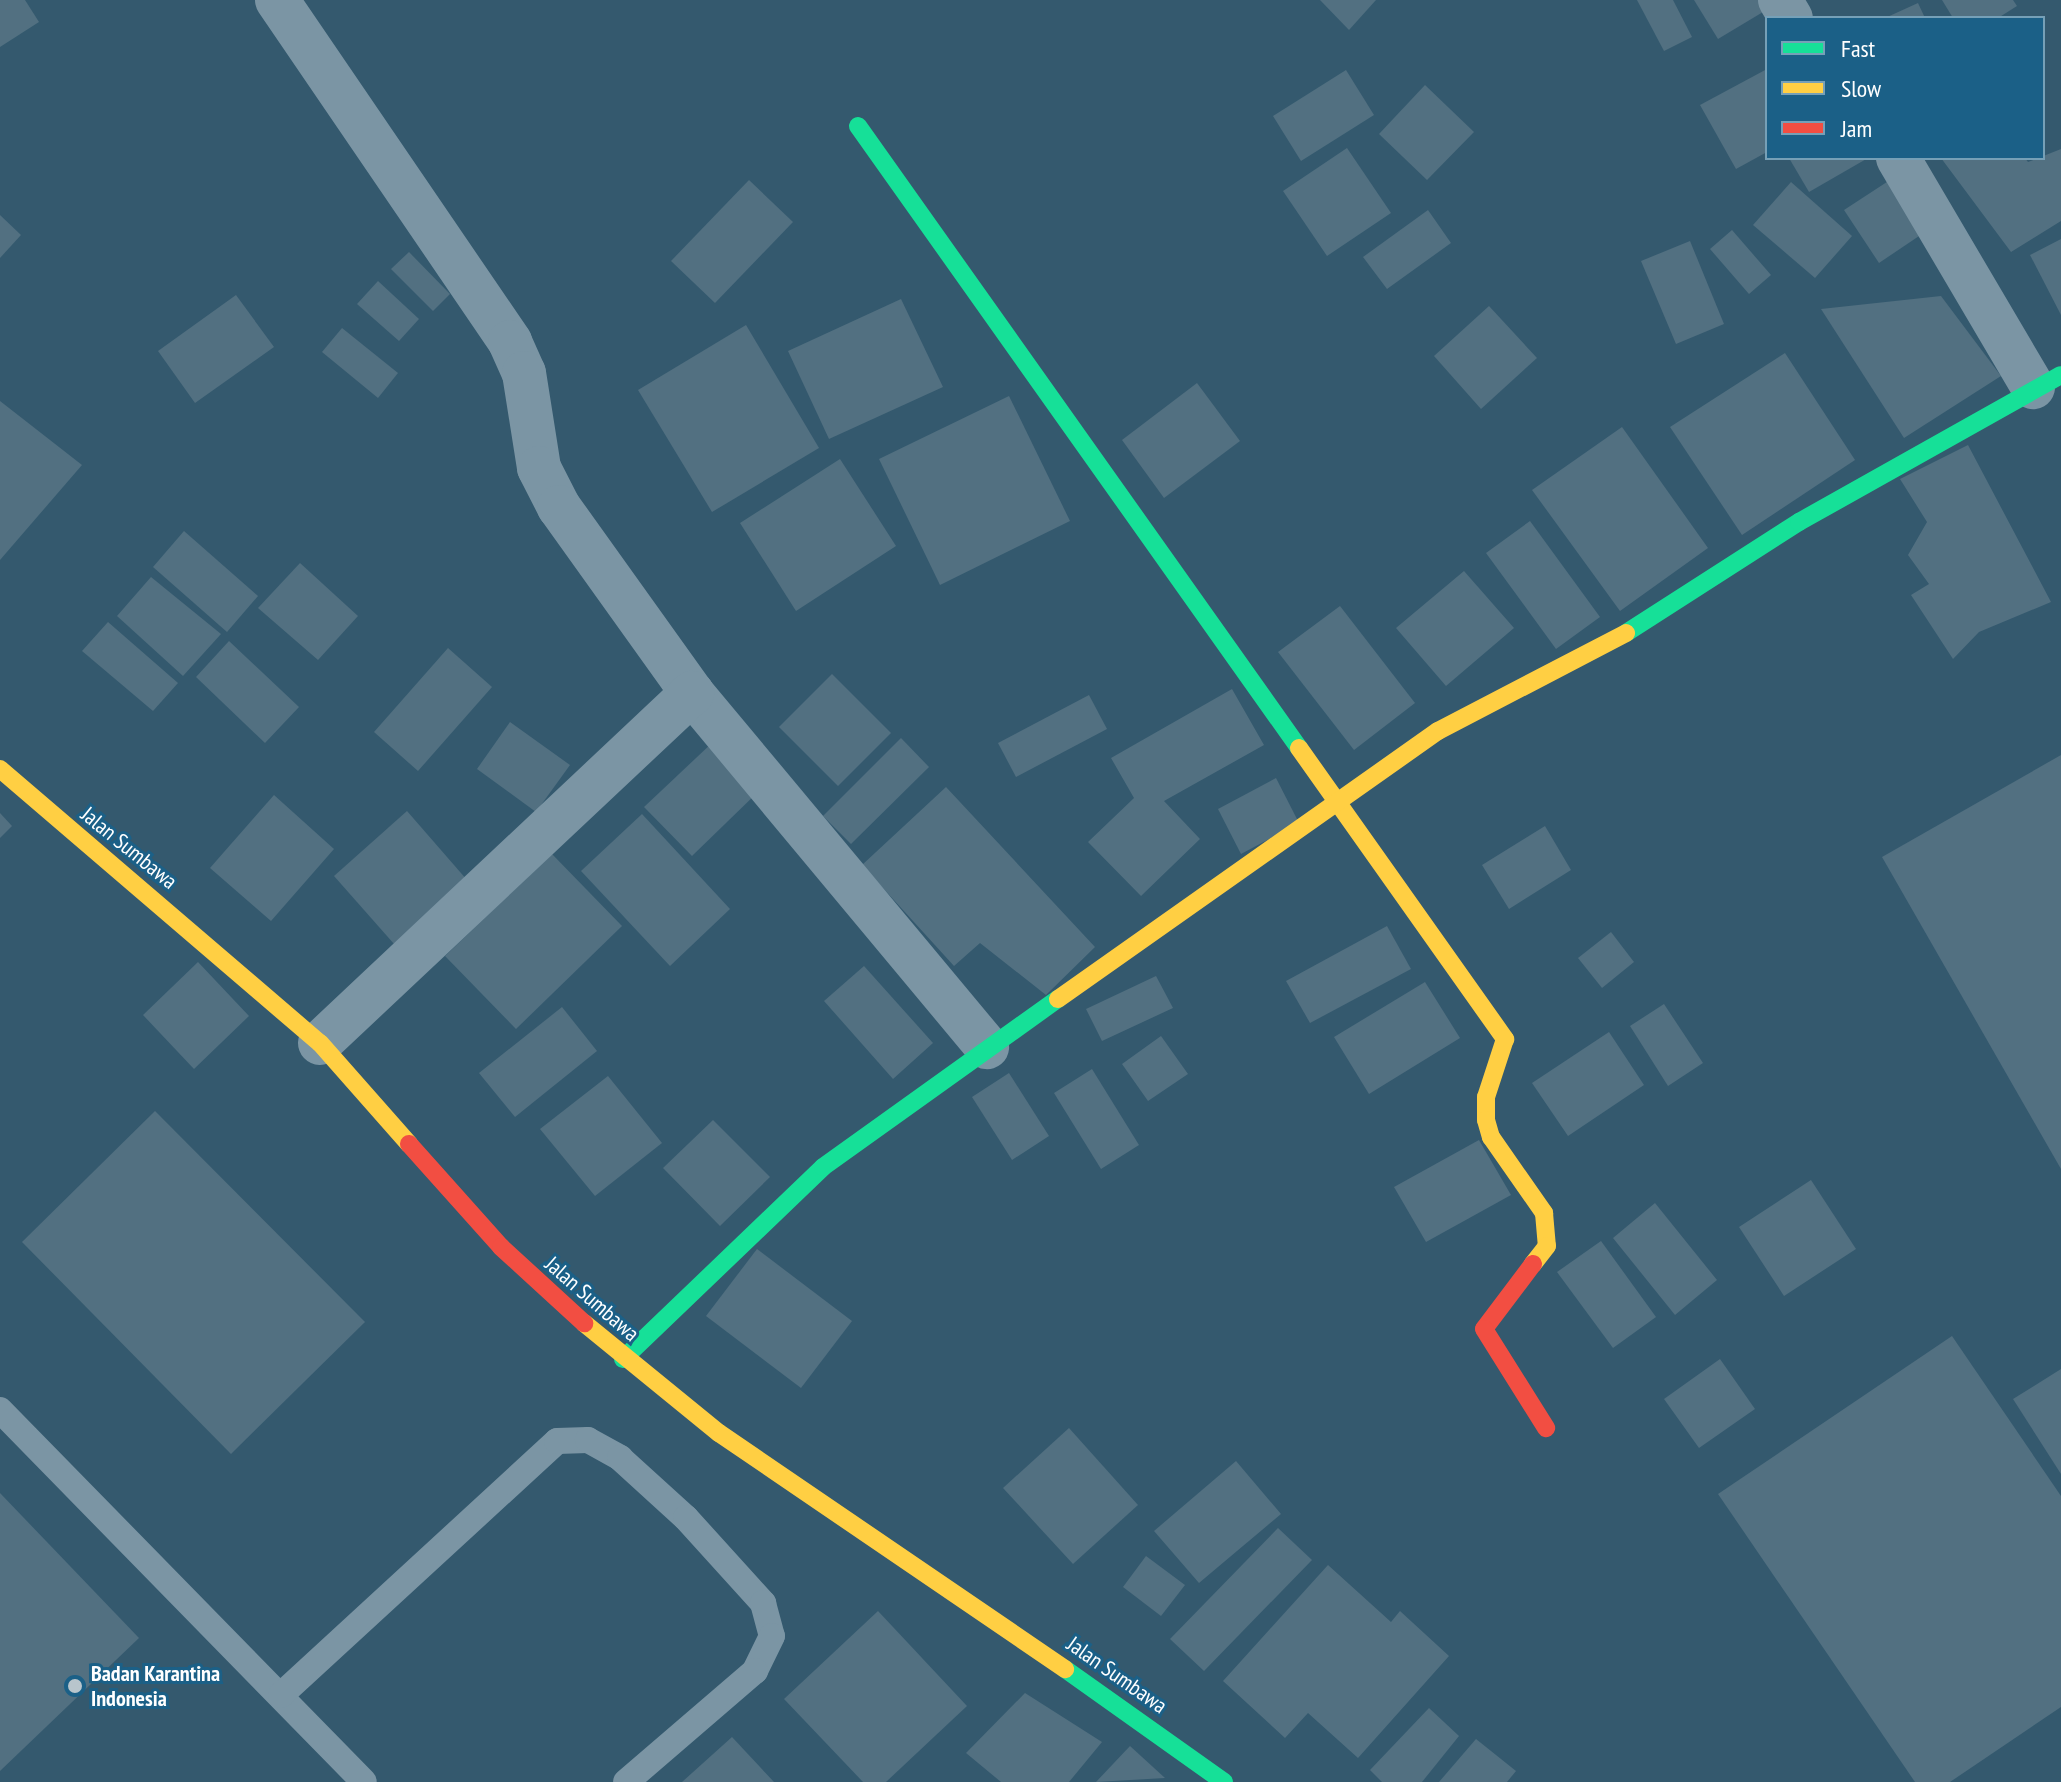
<!DOCTYPE html>
<style>
body{margin:0}
#map{position:relative;width:2061px;height:1782px;overflow:hidden;background:#34596e;font-family:"PT Sans Narrow",sans-serif}
div>[style]{position:absolute}
.building>*{inset:0;background:#527081}
.lane>*{height:26px;margin:-13px;padding:0 13px;transform-origin:13px;border-radius:13px;background:#7b95a4}
.street>*{height:44px;margin:-22px;padding:0 22px;transform-origin:22px;border-radius:22px;background:#7b95a4}
.fast>*{height:18px;margin:-9px;padding:0 9px;transform-origin:9px;border-radius:9px;background:#16e098}
.slow>*{height:18px;margin:-9px;padding:0 9px;transform-origin:9px;border-radius:9px;background:#ffcf43}
.jam>*{height:18px;margin:-9px;padding:0 9px;transform-origin:9px;border-radius:9px;background:#f24e42}
.dots>*{width:22px;height:22px;translate:-50% -50%;box-sizing:border-box;border:4px solid #1b6087;border-radius:50%}
span{translate:-50% -50%;white-space:nowrap;text-align:center;line-height:1.15;-webkit-text-stroke:6px #1b6087;paint-order:stroke}
.street-label{font-size:22px;color:#fff}
.poi-label{font-size:22px;color:#fff;font-weight:700}
.left{translate:0 -50%;text-align:left}
.legend{position:absolute;left:1765px;top:16px;width:280px;height:144px;box-sizing:border-box;background:#1b6087;border:2px solid #76a0b7;margin:0;padding:10px 14px;list-style:none;font-size:24px;color:#fff}
.legend li{display:flex;align-items:center;gap:16px;height:40px}
.legend b{width:40px;border:2px solid #76a0b7}
</style>
<div id="map">
<div class="building">
<div style="clip-path:polygon(0 0,25px 0,39px 22px,0 47px)"></div>
<div style="clip-path:polygon(1320px 0,1376px 0,1349px 30px)"></div>
<div style="clip-path:polygon(1637px 0,1673px 0,1692px 37px,1664px 51px)"></div>
<div style="clip-path:polygon(1694px 0,1763px 0,1768px 9px,1718px 39px)"></div>
<div style="clip-path:polygon(1942px 0,2013px 0,2017px 6px,1998px 18px,1953px 18px)"></div>
<div style="clip-path:polygon(1918px 3px,1925px 18px,1885px 18px)"></div>
<div style="clip-path:polygon(1767px 69px,1767px 152px,1736px 169px,1700px 105px)"></div>
<div style="clip-path:polygon(1346px 70px,1374px 115px,1301px 161px,1273px 116px)"></div>
<div style="clip-path:polygon(1425px 85px,1474px 132px,1427px 180px,1379px 134px)"></div>
<div style="clip-path:polygon(1347px 148px,1391px 213px,1327px 256px,1283px 191px)"></div>
<div style="clip-path:polygon(2061px 149px,2061px 221px,2011px 252px,1941px 158px,2025px 158px,2028px 162px)"></div>
<div style="clip-path:polygon(1789px 158px,1868px 158px,1809px 192px)"></div>
<div style="clip-path:polygon(1893px 178px,1928px 230px,1879px 263px,1844px 210px)"></div>
<div style="clip-path:polygon(749px 180px,793px 222px,715px 303px,671px 261px)"></div>
<div style="clip-path:polygon(1791px 182px,1852px 236px,1815px 278px,1753px 225px)"></div>
<div style="clip-path:polygon(1428px 210px,1451px 243px,1387px 289px,1363px 257px)"></div>
<div style="clip-path:polygon(0 215px,21px 235px,0 258px)"></div>
<div style="clip-path:polygon(1732px 230px,1771px 275px,1749px 294px,1710px 249px)"></div>
<div style="clip-path:polygon(2061px 239px,2061px 315px,2030px 255px)"></div>
<div style="clip-path:polygon(1690px 241px,1724px 324px,1676px 344px,1641px 261px)"></div>
<div style="clip-path:polygon(409px 252px,450px 294px,433px 311px,391px 269px)"></div>
<div style="clip-path:polygon(378px 281px,419px 319px,399px 341px,357px 304px)"></div>
<div style="clip-path:polygon(236px 295px,274px 347px,195px 403px,158px 351px)"></div>
<div style="clip-path:polygon(1941px 296px,2001px 376px,1904px 438px,1821px 309px)"></div>
<div style="clip-path:polygon(901px 299px,943px 387px,829px 439px,788px 351px)"></div>
<div style="clip-path:polygon(1489px 306px,1537px 358px,1481px 409px,1434px 356px)"></div>
<div style="clip-path:polygon(746px 325px,819px 448px,712px 512px,638px 390px)"></div>
<div style="clip-path:polygon(342px 328px,398px 373px,378px 398px,322px 352px)"></div>
<div style="clip-path:polygon(1785px 353px,1855px 460px,1742px 535px,1670px 427px)"></div>
<div style="clip-path:polygon(1197px 383px,1240px 441px,1164px 498px,1122px 440px)"></div>
<div style="clip-path:polygon(1009px 396px,1070px 521px,940px 585px,879px 459px)"></div>
<div style="clip-path:polygon(0 401px,82px 465px,0 560px)"></div>
<div style="clip-path:polygon(1622px 427px,1708px 548px,1620px 611px,1532px 490px)"></div>
<div style="clip-path:polygon(1968px 445px,2051px 602px,1979px 632px,1953px 659px,1911px 595px,1929px 584px,1908px 555px,1927px 522px,1900px 479px)"></div>
<div style="clip-path:polygon(840px 459px,896px 546px,796px 611px,740px 523px)"></div>
<div style="clip-path:polygon(1530px 521px,1600px 617px,1556px 649px,1486px 553px)"></div>
<div style="clip-path:polygon(184px 531px,258px 596px,227px 632px,153px 567px)"></div>
<div style="clip-path:polygon(300px 563px,358px 616px,318px 660px,258px 608px)"></div>
<div style="clip-path:polygon(1464px 571px,1514px 628px,1446px 686px,1396px 628px)"></div>
<div style="clip-path:polygon(151px 577px,221px 634px,183px 676px,117px 616px)"></div>
<div style="clip-path:polygon(1340px 606px,1415px 703px,1354px 750px,1278px 652px)"></div>
<div style="clip-path:polygon(108px 622px,178px 683px,153px 711px,82px 651px)"></div>
<div style="clip-path:polygon(229px 641px,299px 707px,265px 743px,196px 677px)"></div>
<div style="clip-path:polygon(448px 648px,492px 687px,418px 771px,374px 732px)"></div>
<div style="clip-path:polygon(832px 674px,891px 733px,838px 786px,779px 727px)"></div>
<div style="clip-path:polygon(1232px 689px,1264px 745px,1164px 801px,1200px 839px,1141px 896px,1088px 842px,1134px 798px,1111px 758px)"></div>
<div style="clip-path:polygon(1089px 695px,1107px 729px,1016px 777px,998px 743px)"></div>
<div style="clip-path:polygon(510px 722px,570px 765px,536px 812px,477px 769px)"></div>
<div style="clip-path:polygon(901px 738px,929px 767px,851px 844px,823px 816px)"></div>
<div style="clip-path:polygon(713px 742px,760px 790px,692px 856px,644px 807px)"></div>
<div style="clip-path:polygon(2061px 755px,2061px 1169px,1882px 857px)"></div>
<div style="clip-path:polygon(1276px 778px,1299px 823px,1241px 854px,1218px 809px)"></div>
<div style="clip-path:polygon(946px 787px,1095px 947px,1046px 995px,980px 943px,954px 966px,862px 865px)"></div>
<div style="clip-path:polygon(274px 795px,334px 849px,271px 921px,210px 868px)"></div>
<div style="clip-path:polygon(407px 811px,474px 888px,402px 953px,334px 876px)"></div>
<div style="clip-path:polygon(0 813px,12px 826px,0 838px)"></div>
<div style="clip-path:polygon(642px 814px,730px 909px,670px 966px,581px 871px)"></div>
<div style="clip-path:polygon(1545px 826px,1571px 870px,1509px 909px,1482px 865px)"></div>
<div style="clip-path:polygon(552px 854px,622px 926px,516px 1029px,445px 956px)"></div>
<div style="clip-path:polygon(1387px 926px,1411px 969px,1310px 1023px,1286px 981px)"></div>
<div style="clip-path:polygon(1611px 932px,1634px 962px,1602px 988px,1578px 958px)"></div>
<div style="clip-path:polygon(198px 962px,249px 1016px,194px 1069px,143px 1015px)"></div>
<div style="clip-path:polygon(864px 966px,933px 1043px,893px 1079px,824px 1001px)"></div>
<div style="clip-path:polygon(1156px 976px,1173px 1008px,1102px 1041px,1086px 1009px)"></div>
<div style="clip-path:polygon(1425px 982px,1460px 1038px,1369px 1094px,1334px 1037px)"></div>
<div style="clip-path:polygon(1664px 1004px,1703px 1063px,1668px 1086px,1630px 1026px)"></div>
<div style="clip-path:polygon(562px 1007px,597px 1051px,515px 1117px,479px 1073px)"></div>
<div style="clip-path:polygon(1609px 1032px,1644px 1085px,1568px 1136px,1532px 1083px)"></div>
<div style="clip-path:polygon(1161px 1036px,1188px 1074px,1148px 1101px,1122px 1064px)"></div>
<div style="clip-path:polygon(1092px 1069px,1139px 1145px,1101px 1169px,1054px 1093px)"></div>
<div style="clip-path:polygon(1009px 1073px,1049px 1136px,1012px 1160px,972px 1097px)"></div>
<div style="clip-path:polygon(608px 1076px,662px 1143px,595px 1196px,540px 1129px)"></div>
<div style="clip-path:polygon(155px 1111px,365px 1322px,231px 1454px,22px 1242px)"></div>
<div style="clip-path:polygon(713px 1120px,770px 1177px,720px 1226px,663px 1168px)"></div>
<div style="clip-path:polygon(1479px 1140px,1511px 1195px,1426px 1242px,1394px 1187px)"></div>
<div style="clip-path:polygon(1811px 1180px,1856px 1249px,1784px 1296px,1739px 1227px)"></div>
<div style="clip-path:polygon(1655px 1203px,1717px 1280px,1675px 1315px,1613px 1238px)"></div>
<div style="clip-path:polygon(1601px 1241px,1656px 1317px,1613px 1348px,1557px 1272px)"></div>
<div style="clip-path:polygon(757px 1249px,852px 1321px,801px 1388px,706px 1316px)"></div>
<div style="clip-path:polygon(1952px 1336px,2061px 1496px,2061px 1707px,1950px 1782px,1915px 1782px,1718px 1494px)"></div>
<div style="clip-path:polygon(1720px 1359px,1755px 1409px,1699px 1448px,1664px 1399px)"></div>
<div style="clip-path:polygon(2061px 1369px,2061px 1474px,2013px 1399px)"></div>
<div style="clip-path:polygon(1069px 1428px,1138px 1505px,1073px 1564px,1003px 1488px)"></div>
<div style="clip-path:polygon(1236px 1461px,1281px 1514px,1199px 1583px,1154px 1531px)"></div>
<div style="clip-path:polygon(0 1493px,139px 1638px,0 1771px)"></div>
<div style="clip-path:polygon(1278px 1528px,1312px 1560px,1204px 1671px,1170px 1639px)"></div>
<div style="clip-path:polygon(1146px 1556px,1185px 1585px,1161px 1616px,1123px 1587px)"></div>
<div style="clip-path:polygon(1328px 1565px,1391px 1622px,1400px 1611px,1449px 1656px,1358px 1758px,1308px 1713px,1285px 1738px,1223px 1681px)"></div>
<div style="clip-path:polygon(878px 1611px,967px 1706px,886px 1782px,863px 1782px,784px 1699px)"></div>
<div style="clip-path:polygon(1025px 1693px,1102px 1742px,1069px 1782px,1001px 1782px,966px 1753px)"></div>
<div style="clip-path:polygon(1429px 1708px,1459px 1736px,1422px 1782px,1382px 1782px,1370px 1770px)"></div>
<div style="clip-path:polygon(732px 1737px,774px 1782px,682px 1782px)"></div>
<div style="clip-path:polygon(1476px 1739px,1516px 1771px,1507px 1782px,1439px 1782px)"></div>
<div style="clip-path:polygon(1130px 1746px,1165px 1778px,1096px 1782px)"></div>
</div>
<div class="lane">
<div style="left:0;top:1410px;width:520px;rotate:45.62deg"></div>
<div style="left:281px;top:1695px;width:375px;rotate:-42.6deg"></div>
<div style="left:557px;top:1441px;width:31px;rotate:-2deg"></div>
<div style="left:588px;top:1440px;width:37px;rotate:29deg"></div>
<div style="left:620px;top:1458px;width:89px;rotate:42.3deg"></div>
<div style="left:686px;top:1518px;width:115px;rotate:47.8deg"></div>
<div style="left:763px;top:1603px;width:34px;rotate:75deg"></div>
<div style="left:772px;top:1636px;width:39px;rotate:116deg"></div>
<div style="left:755px;top:1671px;width:170px;rotate:139.3deg"></div>
</div>
<div class="street">
<div style="left:277px;top:0;width:414px;rotate:55.7deg"></div>
<div style="left:510px;top:342px;width:34px;rotate:66deg"></div>
<div style="left:524px;top:373px;width:96px;rotate:81deg"></div>
<div style="left:539px;top:468px;width:44px;rotate:62.9deg"></div>
<div style="left:559px;top:507px;width:229px;rotate:54.4deg"></div>
<div style="left:692px;top:693px;width:461px;rotate:50.2deg"></div>
<div style="left:1780px;top:0;width:21px;rotate:59deg"></div>
<div style="left:1898px;top:158px;width:266px;rotate:59.5deg"></div>
<div style="left:320px;top:1043px;width:511px;rotate:-43.25deg"></div>
</div>
<div class="fast">
<div style="left:858px;top:126px;width:762px;rotate:54.66deg"></div>
<div style="left:1626px;top:633px;width:206px;rotate:-32.7deg"></div>
<div style="left:1799px;top:522px;width:300px;rotate:-29.3deg"></div>
<div style="left:623px;top:1359px;width:277px;rotate:-43.8deg"></div>
<div style="left:823px;top:1167px;width:289px;rotate:-35.6deg"></div>
<div style="left:1065px;top:1669px;width:195px;rotate:35.4deg"></div>
</div>
<div class="slow">
<div style="left:1299px;top:748px;width:357px;rotate:54.7deg"></div>
<div style="left:1505px;top:1039px;width:61px;rotate:108.1deg"></div>
<div style="left:1486px;top:1097px;width:23px;rotate:90deg"></div>
<div style="left:1486px;top:1120px;width:18px;rotate:74deg"></div>
<div style="left:1491px;top:1137px;width:93px;rotate:55.1deg"></div>
<div style="left:1544px;top:1213px;width:33px;rotate:85deg"></div>
<div style="left:1547px;top:1246px;width:23px;rotate:128deg"></div>
<div style="left:0;top:769px;width:421px;rotate:40.6deg"></div>
<div style="left:320px;top:1043px;width:135px;rotate:48.6deg"></div>
<div style="left:1058px;top:999px;width:465px;rotate:-35.2deg"></div>
<div style="left:1438px;top:731px;width:212px;rotate:-27.5deg"></div>
<div style="left:584px;top:1323px;width:174px;rotate:39.2deg"></div>
<div style="left:719px;top:1433px;width:419px;rotate:34.3deg"></div>
</div>
<div class="jam">
<div style="left:409px;top:1144px;width:138px;rotate:48.2deg"></div>
<div style="left:501px;top:1247px;width:113px;rotate:42.5deg"></div>
<div style="left:1533px;top:1264px;width:81px;rotate:127deg"></div>
<div style="left:1484px;top:1329px;width:117px;rotate:57.9deg"></div>
</div>
<div class="dots">
<div style="left:75px;top:1686px;background:#b8c5cc"></div>
</div>
<div class="street-label">
<span style="left:129px;top:848px;rotate:39deg">Jalan Sumbawa</span>
<span style="left:592px;top:1299px;rotate:41deg">Jalan Sumbawa</span>
<span style="left:1117px;top:1675px;rotate:35deg">Jalan Sumbawa</span>
</div>
<div class="poi-label">
<span class="left" style="left:91px;top:1686px">Badan Karantina<br>Indonesia</span>
</div>
<ul class="legend">
<li><b style="height:10px;background:#16e098"></b>Fast</li>
<li><b style="height:10px;background:#ffcf43"></b>Slow</li>
<li><b style="height:10px;background:#f24e42"></b>Jam</li>
</ul>
</div>
